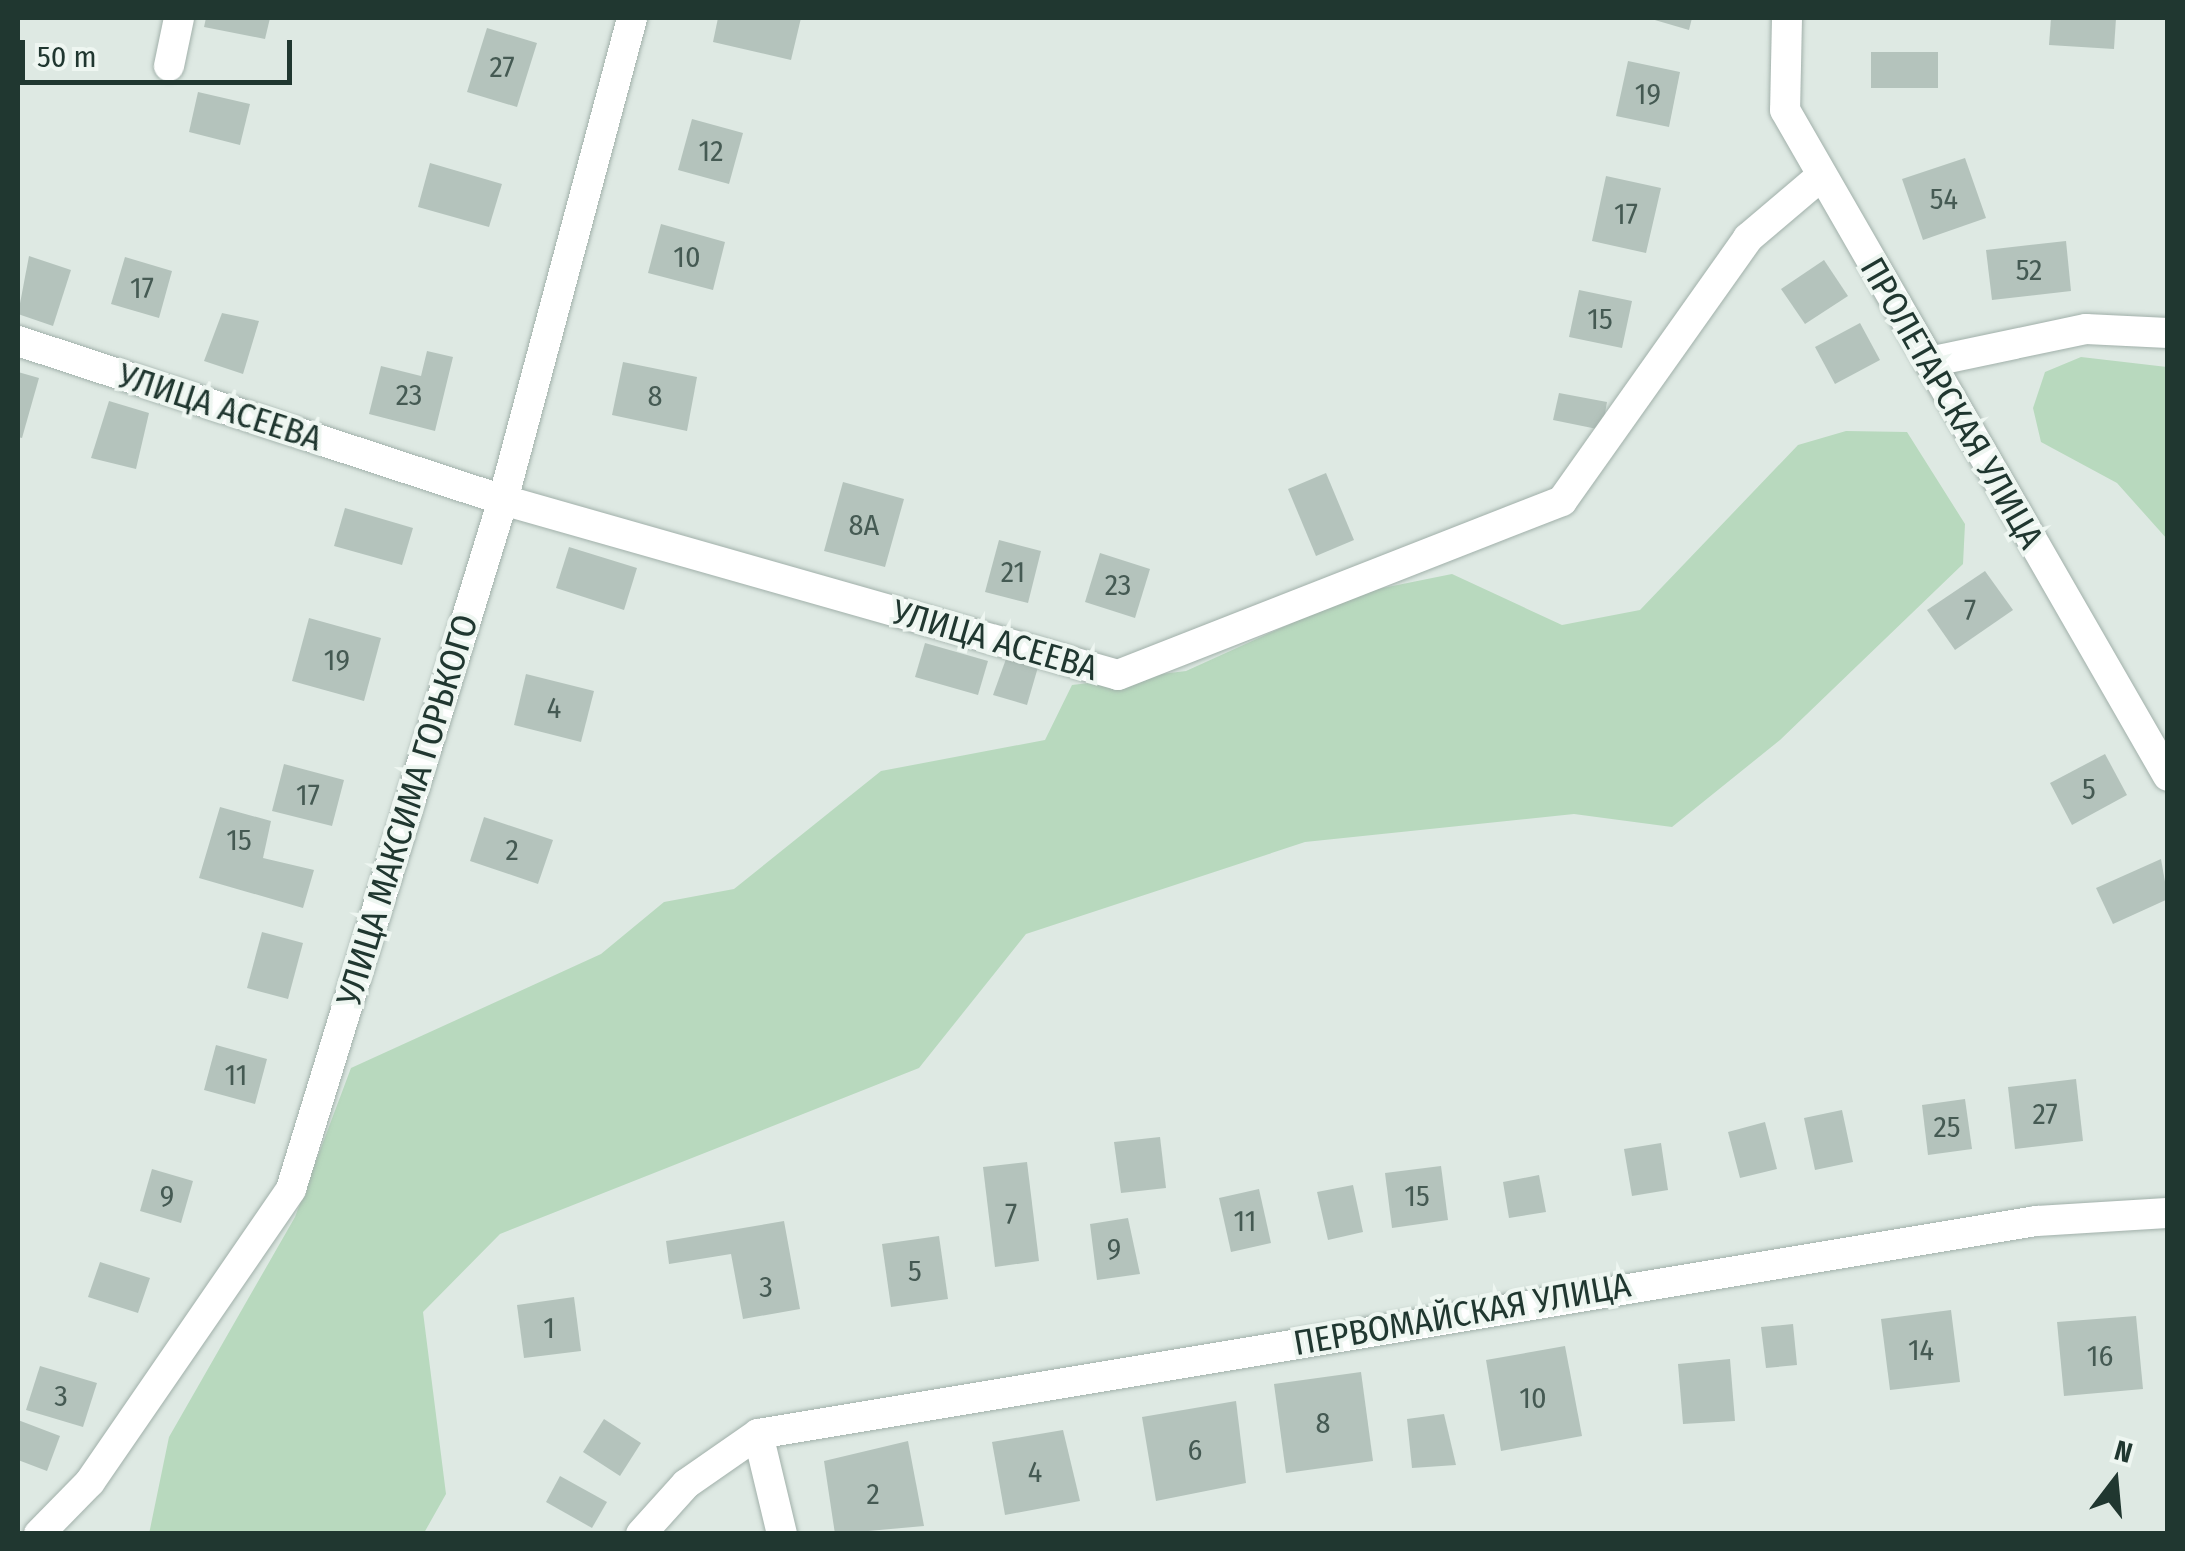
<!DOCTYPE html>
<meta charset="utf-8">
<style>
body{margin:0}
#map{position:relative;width:2185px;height:1551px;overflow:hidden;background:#dee9e3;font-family:"Fira Sans Condensed",sans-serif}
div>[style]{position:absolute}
.green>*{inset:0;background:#b8d9be}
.building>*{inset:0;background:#b4c3bc}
.roads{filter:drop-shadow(0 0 2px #a1b0aa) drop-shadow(0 0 2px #a1b0aa)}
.minor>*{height:30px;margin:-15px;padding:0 15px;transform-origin:15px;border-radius:15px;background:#fff}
span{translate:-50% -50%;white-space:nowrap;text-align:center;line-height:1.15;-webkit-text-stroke:8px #eef6f1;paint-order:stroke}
.number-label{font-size:30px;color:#455a53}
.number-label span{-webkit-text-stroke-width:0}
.street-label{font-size:35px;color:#203730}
.frame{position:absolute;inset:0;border:20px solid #203730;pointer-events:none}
.north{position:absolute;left:2065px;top:1431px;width:100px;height:100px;-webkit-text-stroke:8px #eef6f1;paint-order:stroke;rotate:16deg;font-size:28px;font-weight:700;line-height:40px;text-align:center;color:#203730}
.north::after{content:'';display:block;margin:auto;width:35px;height:45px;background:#203730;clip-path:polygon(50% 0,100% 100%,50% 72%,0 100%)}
.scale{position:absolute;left:20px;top:40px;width:272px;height:45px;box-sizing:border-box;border:5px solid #203730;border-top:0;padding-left:12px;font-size:30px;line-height:35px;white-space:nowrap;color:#203730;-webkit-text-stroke:8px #eef6f1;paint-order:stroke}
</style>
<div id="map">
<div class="green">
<div style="clip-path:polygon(2081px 357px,2167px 367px,2167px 539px,2117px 483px,2041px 442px,2033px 408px,2045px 372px)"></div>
<div style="clip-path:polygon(1846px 431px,1907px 432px,1965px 524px,1963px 564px,1780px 740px,1672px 827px,1574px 814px,1305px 842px,1026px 934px,919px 1068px,500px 1234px,423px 1312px,446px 1494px,424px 1533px,149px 1534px,169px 1437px,295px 1217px,351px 1068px,601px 954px,664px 902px,734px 889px,881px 771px,1045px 740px,1072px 685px,1186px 671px,1358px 593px,1452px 574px,1562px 625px,1640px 610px,1798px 445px)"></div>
</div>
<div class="building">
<div style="clip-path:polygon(206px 18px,270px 18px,265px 39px,204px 27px)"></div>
<div style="clip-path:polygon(718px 18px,801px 18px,791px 60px,713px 42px)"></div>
<div style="clip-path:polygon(1648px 18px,1692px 18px,1689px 30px)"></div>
<div style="clip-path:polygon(2051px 18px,2116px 18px,2114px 49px,2049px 45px)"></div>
<div style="clip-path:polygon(487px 28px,537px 43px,517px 107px,467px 92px)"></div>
<div style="clip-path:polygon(1871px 52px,1938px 52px,1938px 88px,1871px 88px)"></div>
<div style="clip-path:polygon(1628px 61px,1680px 72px,1669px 127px,1616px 116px)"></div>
<div style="clip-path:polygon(198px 92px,250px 104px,240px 145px,189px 132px)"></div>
<div style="clip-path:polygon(692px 119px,743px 133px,729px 184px,678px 170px)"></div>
<div style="clip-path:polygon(1965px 158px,1986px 218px,1923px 240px,1902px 179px)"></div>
<div style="clip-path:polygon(430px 163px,502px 184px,489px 227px,418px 207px)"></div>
<div style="clip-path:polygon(1606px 176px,1661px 188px,1646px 253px,1592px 241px)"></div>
<div style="clip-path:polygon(661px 224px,725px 242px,713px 290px,648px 273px)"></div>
<div style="clip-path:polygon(2066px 241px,2071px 291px,1992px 300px,1986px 250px)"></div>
<div style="clip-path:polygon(29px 256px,71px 270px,53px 326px,18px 314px)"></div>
<div style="clip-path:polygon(125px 257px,172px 271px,159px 318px,111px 304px)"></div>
<div style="clip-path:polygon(1824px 260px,1848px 296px,1805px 324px,1781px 289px)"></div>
<div style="clip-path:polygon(1579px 290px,1632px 301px,1622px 348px,1569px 337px)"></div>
<div style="clip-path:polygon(222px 313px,259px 321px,243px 374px,204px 361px)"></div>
<div style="clip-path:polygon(1860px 323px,1880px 360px,1835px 384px,1815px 347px)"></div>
<div style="clip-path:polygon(427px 351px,453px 357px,435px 431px,369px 414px,381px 366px,421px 376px)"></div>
<div style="clip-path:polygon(623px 362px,697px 377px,687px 431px,612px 415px)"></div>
<div style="clip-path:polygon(18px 372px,39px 378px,22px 438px,18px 437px)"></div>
<div style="clip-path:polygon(1559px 393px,1607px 402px,1602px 430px,1553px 420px)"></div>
<div style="clip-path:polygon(109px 401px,149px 413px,136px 469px,91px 458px)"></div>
<div style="clip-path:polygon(1326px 473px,1354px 540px,1316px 556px,1288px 489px)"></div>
<div style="clip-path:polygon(843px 482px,904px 499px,885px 567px,824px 551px)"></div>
<div style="clip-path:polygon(345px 508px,413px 528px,402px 565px,334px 546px)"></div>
<div style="clip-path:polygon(999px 540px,1041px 551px,1028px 603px,985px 592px)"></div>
<div style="clip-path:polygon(569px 547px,637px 568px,624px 610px,556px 588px)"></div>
<div style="clip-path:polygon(1100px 553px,1150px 569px,1135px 618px,1085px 602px)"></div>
<div style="clip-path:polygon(1985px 571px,2013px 610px,1955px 650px,1927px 610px)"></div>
<div style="clip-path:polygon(309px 618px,381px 638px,364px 701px,292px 681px)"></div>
<div style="clip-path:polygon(925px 643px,988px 661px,978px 695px,915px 677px)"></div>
<div style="clip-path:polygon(1006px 659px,1038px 667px,1027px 705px,993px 695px)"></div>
<div style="clip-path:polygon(526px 674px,594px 691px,581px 742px,514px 725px)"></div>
<div style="clip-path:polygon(2105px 754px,2127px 795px,2072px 825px,2050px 783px)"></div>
<div style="clip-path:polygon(284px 764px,344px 780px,332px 826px,272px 811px)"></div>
<div style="clip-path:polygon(220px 807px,271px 821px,263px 858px,314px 870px,303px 908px,199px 878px)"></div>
<div style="clip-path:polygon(484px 817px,553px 840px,538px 884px,470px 861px)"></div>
<div style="clip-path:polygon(2161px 859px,2168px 899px,2113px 924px,2096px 888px)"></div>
<div style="clip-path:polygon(262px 932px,303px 943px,288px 999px,247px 988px)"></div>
<div style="clip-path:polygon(216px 1045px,267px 1059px,255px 1104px,204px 1090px)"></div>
<div style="clip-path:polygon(2076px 1079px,2083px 1141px,2015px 1149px,2008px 1087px)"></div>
<div style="clip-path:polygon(1965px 1099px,1972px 1149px,1928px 1155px,1922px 1105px)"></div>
<div style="clip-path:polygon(1842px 1110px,1853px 1162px,1815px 1170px,1804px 1118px)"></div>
<div style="clip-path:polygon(1765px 1122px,1777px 1169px,1740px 1178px,1728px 1132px)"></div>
<div style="clip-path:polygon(1160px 1137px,1166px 1188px,1121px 1193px,1114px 1142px)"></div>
<div style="clip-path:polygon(1661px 1143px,1668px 1190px,1632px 1196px,1624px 1149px)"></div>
<div style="clip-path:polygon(1027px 1162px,1039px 1261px,995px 1267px,983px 1167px)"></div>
<div style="clip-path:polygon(1441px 1166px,1448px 1220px,1392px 1228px,1385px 1173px)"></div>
<div style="clip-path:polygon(152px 1169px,193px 1181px,181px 1223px,140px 1211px)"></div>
<div style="clip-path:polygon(1539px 1175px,1546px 1212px,1509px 1218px,1503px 1182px)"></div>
<div style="clip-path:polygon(1353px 1185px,1363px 1232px,1328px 1240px,1317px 1192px)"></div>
<div style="clip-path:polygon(1259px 1189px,1271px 1243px,1231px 1252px,1219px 1198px)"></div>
<div style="clip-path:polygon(1128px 1218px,1140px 1274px,1097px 1280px,1090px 1224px)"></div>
<div style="clip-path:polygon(784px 1221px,800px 1309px,743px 1319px,731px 1254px,669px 1264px,666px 1241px)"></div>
<div style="clip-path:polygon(939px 1236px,948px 1299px,891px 1307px,882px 1244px)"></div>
<div style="clip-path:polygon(100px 1262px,150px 1278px,138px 1313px,88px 1297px)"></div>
<div style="clip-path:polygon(574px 1297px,581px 1351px,524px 1358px,517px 1305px)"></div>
<div style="clip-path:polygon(1951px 1310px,1960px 1382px,1890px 1390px,1881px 1319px)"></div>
<div style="clip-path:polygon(2136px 1316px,2143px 1389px,2064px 1396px,2057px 1322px)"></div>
<div style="clip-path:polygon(1793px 1324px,1797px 1365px,1766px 1368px,1761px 1327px)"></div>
<div style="clip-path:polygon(1565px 1346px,1582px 1436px,1501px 1451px,1486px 1360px)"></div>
<div style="clip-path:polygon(1730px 1359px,1735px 1421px,1683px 1424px,1678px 1364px)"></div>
<div style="clip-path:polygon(40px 1366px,97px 1383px,83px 1427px,26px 1410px)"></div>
<div style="clip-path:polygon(1361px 1372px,1373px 1461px,1286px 1473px,1274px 1384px)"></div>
<div style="clip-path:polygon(1236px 1401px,1246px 1483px,1156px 1501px,1142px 1417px)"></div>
<div style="clip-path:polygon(1444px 1414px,1456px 1465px,1412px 1468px,1407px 1419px)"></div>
<div style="clip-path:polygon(604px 1419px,641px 1443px,620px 1476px,583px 1452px)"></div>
<div style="clip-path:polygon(18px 1420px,60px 1436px,47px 1471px,18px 1460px)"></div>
<div style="clip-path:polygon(1063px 1430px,1080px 1501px,1005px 1515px,992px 1442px)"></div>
<div style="clip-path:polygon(908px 1441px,924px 1526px,835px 1534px,824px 1461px)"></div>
<div style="clip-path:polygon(560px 1476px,607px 1502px,592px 1528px,546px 1502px)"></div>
</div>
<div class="roads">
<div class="minor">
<div style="left:1787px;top:18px;width:92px;rotate:91.2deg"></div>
<div style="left:1785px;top:110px;width:768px;rotate:60.1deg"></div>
<div style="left:169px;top:66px;width:49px;rotate:-78.2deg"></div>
<div style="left:18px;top:341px;width:510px;rotate:18.15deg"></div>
<div style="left:503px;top:500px;width:639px;rotate:15.88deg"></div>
<div style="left:1118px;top:675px;width:477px;rotate:-21.4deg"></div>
<div style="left:1562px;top:501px;width:322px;rotate:-54.7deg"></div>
<div style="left:1748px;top:238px;width:96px;rotate:-40.3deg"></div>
<div style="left:1929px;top:362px;width:160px;rotate:-11.9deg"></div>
<div style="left:2086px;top:329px;width:82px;rotate:2.8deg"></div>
<div style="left:758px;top:1434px;width:103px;rotate:76.5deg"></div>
<div style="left:39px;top:1534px;width:73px;rotate:-45.6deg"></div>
<div style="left:90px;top:1482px;width:355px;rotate:-55.5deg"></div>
<div style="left:291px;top:1189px;width:721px;rotate:-72.9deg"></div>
<div style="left:503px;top:500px;width:499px;rotate:-75deg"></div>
<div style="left:641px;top:1534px;width:67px;rotate:-48deg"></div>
<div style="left:686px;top:1484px;width:88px;rotate:-34.8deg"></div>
<div style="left:758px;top:1434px;width:1296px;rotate:-9.46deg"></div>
<div style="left:2036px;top:1221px;width:132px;rotate:-3.5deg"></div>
</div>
</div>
<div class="number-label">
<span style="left:502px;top:67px">27</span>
<span style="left:1648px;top:94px">19</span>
<span style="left:711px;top:151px">12</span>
<span style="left:1944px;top:199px">54</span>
<span style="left:1626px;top:214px">17</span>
<span style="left:687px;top:257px">10</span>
<span style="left:2029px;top:270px">52</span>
<span style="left:142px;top:288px">17</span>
<span style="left:1600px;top:319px">15</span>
<span style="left:409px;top:395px">23</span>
<span style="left:655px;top:396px">8</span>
<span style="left:864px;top:525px">8А</span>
<span style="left:1013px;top:572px">21</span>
<span style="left:1118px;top:585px">23</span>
<span style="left:1970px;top:610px">7</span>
<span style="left:337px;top:660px">19</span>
<span style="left:554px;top:708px">4</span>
<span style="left:2089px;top:789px">5</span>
<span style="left:308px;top:795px">17</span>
<span style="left:239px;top:840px">15</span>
<span style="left:512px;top:850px">2</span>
<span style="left:236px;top:1075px">11</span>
<span style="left:2045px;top:1114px">27</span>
<span style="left:1947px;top:1127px">25</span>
<span style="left:167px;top:1196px">9</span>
<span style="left:1417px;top:1196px">15</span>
<span style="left:1011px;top:1214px">7</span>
<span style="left:1245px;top:1221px">11</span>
<span style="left:1114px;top:1249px">9</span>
<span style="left:915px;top:1271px">5</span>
<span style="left:766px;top:1287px">3</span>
<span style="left:549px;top:1328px">1</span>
<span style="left:1921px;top:1350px">14</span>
<span style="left:2100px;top:1356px">16</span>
<span style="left:61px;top:1396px">3</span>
<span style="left:1533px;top:1398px">10</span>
<span style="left:1323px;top:1423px">8</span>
<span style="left:1195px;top:1450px">6</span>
<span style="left:1035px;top:1472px">4</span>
<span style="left:873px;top:1494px">2</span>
</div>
<div class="street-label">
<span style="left:1952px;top:403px;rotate:60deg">ПРОЛЕТАРСКАЯ УЛИЦА</span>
<span style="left:220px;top:407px;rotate:18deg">УЛИЦА АСЕЕВА</span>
<span style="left:995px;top:640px;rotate:16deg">УЛИЦА АСЕЕВА</span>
<span style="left:407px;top:810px;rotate:-73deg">УЛИЦА МАКСИМА ГОРЬКОГО</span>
<span style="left:1462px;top:1314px;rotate:-10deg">ПЕРВОМАЙСКАЯ УЛИЦА</span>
</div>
<div class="frame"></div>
<div class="north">N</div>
<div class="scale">50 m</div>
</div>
